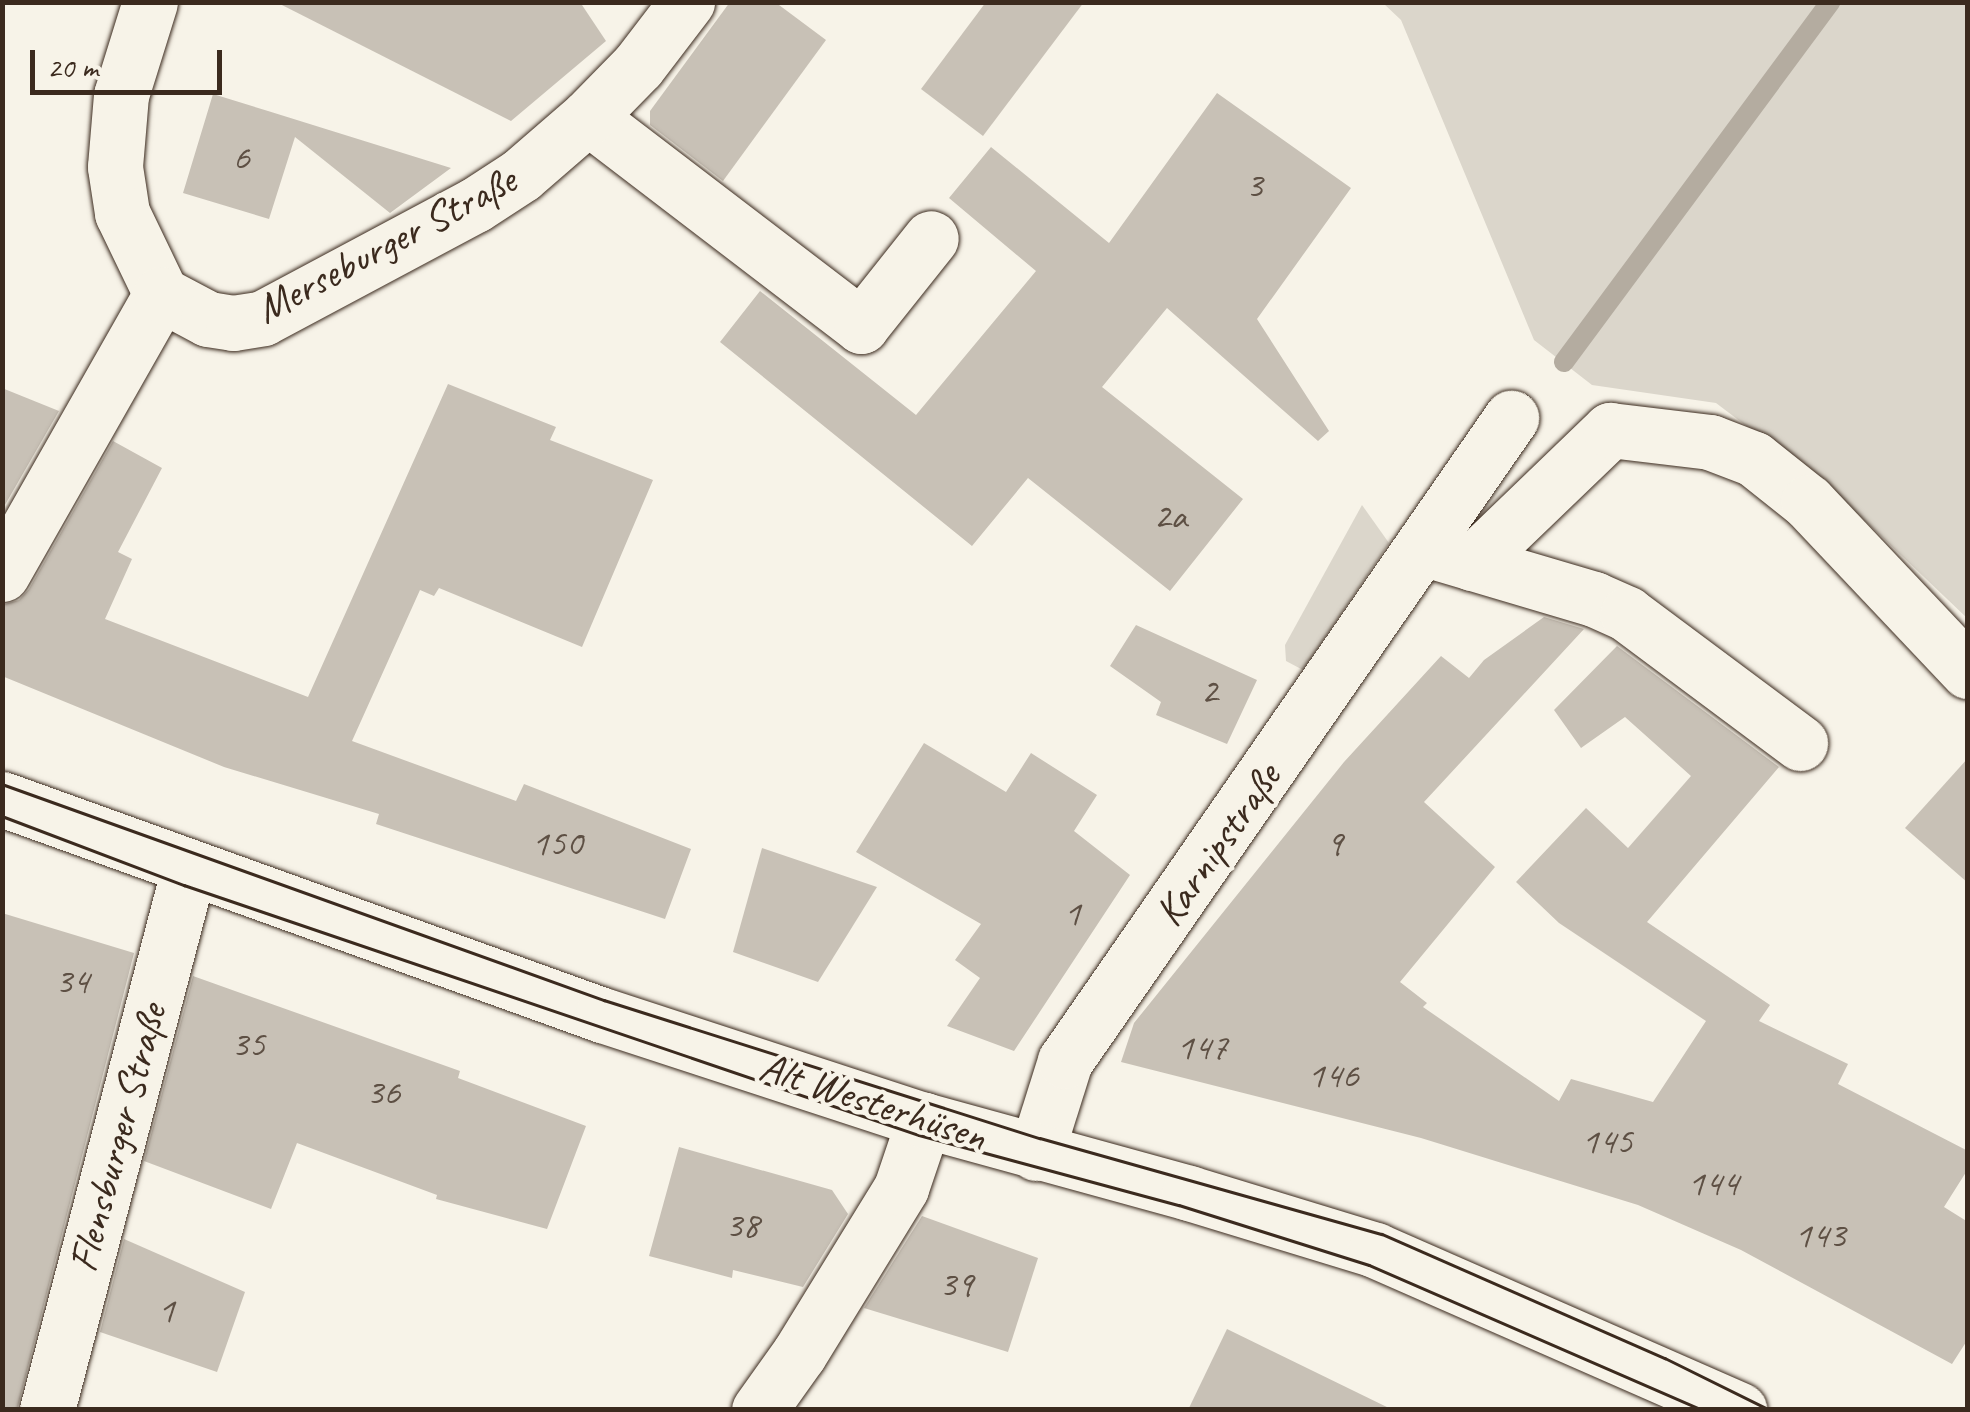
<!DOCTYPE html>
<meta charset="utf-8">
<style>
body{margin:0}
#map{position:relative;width:1970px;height:1412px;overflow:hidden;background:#f7f3e8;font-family:Caveat,sans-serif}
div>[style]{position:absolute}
.green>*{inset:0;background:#dbd6cb}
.stream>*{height:20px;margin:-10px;padding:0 10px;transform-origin:10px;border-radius:10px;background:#b4aca0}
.building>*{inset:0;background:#c8c1b6}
.roads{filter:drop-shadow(0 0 2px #3b2a1e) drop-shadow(0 0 2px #3b2a1e)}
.minor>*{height:55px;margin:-27.5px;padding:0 27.5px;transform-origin:27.5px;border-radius:27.5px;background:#f7f3e8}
.major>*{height:55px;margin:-27.5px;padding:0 27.5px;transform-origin:27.5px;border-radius:27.5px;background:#f7f3e8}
.tram>*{height:2.5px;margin:-1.25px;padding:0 1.25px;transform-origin:1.25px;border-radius:1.25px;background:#3b2a1e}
span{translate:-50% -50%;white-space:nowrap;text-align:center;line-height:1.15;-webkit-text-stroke:9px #f7f3e8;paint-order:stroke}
.number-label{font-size:38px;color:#5e5044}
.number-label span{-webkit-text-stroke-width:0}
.street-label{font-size:42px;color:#3b2a1e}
.frame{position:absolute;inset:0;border:5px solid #3b2a1e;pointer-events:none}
.scale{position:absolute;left:30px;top:50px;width:192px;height:45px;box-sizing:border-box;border:5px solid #3b2a1e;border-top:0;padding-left:12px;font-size:30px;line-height:35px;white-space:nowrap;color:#3b2a1e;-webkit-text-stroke:8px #f7f3e8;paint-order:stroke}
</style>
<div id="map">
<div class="green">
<div style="clip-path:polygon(1383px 3px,1967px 3px,1967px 618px,1839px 496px,1716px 403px,1592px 385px,1534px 340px,1401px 20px)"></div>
<div style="clip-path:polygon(1362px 505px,1389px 543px,1303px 670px,1286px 661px,1285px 645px)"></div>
</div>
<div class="stream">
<div style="left:1564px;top:362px;width:448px;rotate:-53.5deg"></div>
</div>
<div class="building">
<div style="clip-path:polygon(276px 2px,580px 2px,606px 41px,511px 121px)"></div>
<div style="clip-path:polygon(730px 2px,775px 2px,826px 40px,723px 181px,650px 125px,650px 111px)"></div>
<div style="clip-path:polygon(986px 2px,1084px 2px,983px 136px,921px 89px)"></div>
<div style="clip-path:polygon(1217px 93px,1351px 188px,1257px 319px,1329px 431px,1318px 441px,1167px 308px,1102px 387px,1243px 499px,1170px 591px,1028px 478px,972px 546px,720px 342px,760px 291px,916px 415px,1036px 271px,949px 198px,991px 147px,1109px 243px)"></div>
<div style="clip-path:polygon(213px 94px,268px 111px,451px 168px,390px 213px,295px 137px,269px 219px,183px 193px)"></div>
<div style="clip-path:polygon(448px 384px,556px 427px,550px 440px,653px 480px,582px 647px,439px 588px,434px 596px,420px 590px,352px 741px,516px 801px,524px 784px,691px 849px,665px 919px,376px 824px,379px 814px,224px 767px,2px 676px,2px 605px,19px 600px,29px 589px,113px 441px,162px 468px,118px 552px,132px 559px,105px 619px,308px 697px)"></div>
<div style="clip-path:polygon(2px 388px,59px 411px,2px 510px)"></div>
<div style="clip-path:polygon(1544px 617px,1584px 629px,1424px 802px,1495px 867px,1400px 982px,1427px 1003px,1423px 1007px,1559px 1101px,1571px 1079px,1653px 1102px,1706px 1021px,1559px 923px,1516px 882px,1586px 808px,1628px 848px,1691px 776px,1625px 717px,1581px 748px,1554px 710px,1617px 646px,1779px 767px,1647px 922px,1770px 1005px,1759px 1021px,1848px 1064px,1838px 1084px,1968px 1151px,1968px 1169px,1944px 1207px,1968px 1222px,1968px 1339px,1952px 1364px,1741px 1250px,1638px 1205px,1421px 1138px,1121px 1062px,1134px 1023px,1344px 762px,1441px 656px,1469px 678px,1484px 660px)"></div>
<div style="clip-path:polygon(1136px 625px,1257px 680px,1227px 744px,1156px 715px,1161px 702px,1110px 666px)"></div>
<div style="clip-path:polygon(924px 743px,1006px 792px,1031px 753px,1097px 795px,1074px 831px,1130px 875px,1014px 1051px,947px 1026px,980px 978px,955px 960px,981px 924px,856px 852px)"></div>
<div style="clip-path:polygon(1968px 758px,1968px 883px,1905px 828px)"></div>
<div style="clip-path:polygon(762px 848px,877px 887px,818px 982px,733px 952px)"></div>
<div style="clip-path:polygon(2px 913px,134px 953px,17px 1410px,2px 1410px)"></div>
<div style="clip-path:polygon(193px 976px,460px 1071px,458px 1078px,586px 1126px,547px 1229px,436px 1199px,437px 1195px,297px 1143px,271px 1209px,144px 1161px)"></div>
<div style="clip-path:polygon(679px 1147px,832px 1190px,848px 1214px,803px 1287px,733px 1270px,732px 1278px,649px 1256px)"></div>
<div style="clip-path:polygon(922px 1216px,1038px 1258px,1008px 1352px,864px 1308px)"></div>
<div style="clip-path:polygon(124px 1239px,245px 1292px,217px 1372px,100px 1332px)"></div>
<div style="clip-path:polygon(1227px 1329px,1393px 1410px,1188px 1410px)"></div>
</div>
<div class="roads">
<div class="minor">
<div style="left:150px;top:2px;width:97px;rotate:107.3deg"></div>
<div style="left:121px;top:95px;width:72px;rotate:94.8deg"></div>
<div style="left:115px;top:167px;width:47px;rotate:81.3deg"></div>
<div style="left:122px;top:213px;width:90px;rotate:64.3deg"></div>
<div style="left:588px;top:117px;width:344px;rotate:37.4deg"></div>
<div style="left:861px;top:326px;width:112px;rotate:-51.5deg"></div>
<div style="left:1442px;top:554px;width:159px;rotate:16.5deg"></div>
<div style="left:1594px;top:599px;width:36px;rotate:24deg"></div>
<div style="left:1627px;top:614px;width:216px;rotate:36.7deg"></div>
<div style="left:1472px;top:563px;width:192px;rotate:-43.9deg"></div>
<div style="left:1610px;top:430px;width:101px;rotate:6.8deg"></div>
<div style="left:1710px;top:442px;width:47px;rotate:21.1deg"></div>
<div style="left:1754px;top:459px;width:69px;rotate:38.5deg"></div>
<div style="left:1808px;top:502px;width:233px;rotate:46.6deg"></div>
<div style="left:2px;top:574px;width:322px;rotate:-60.4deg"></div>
<div style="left:161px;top:294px;width:53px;rotate:28deg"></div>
<div style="left:208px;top:319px;width:25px;rotate:9deg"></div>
<div style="left:233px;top:323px;width:30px;rotate:-9deg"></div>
<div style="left:263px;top:318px;width:240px;rotate:-28.1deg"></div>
<div style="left:475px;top:205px;width:55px;rotate:-33.1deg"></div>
<div style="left:521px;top:175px;width:89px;rotate:-40.9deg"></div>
<div style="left:588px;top:117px;width:71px;rotate:-45.6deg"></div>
<div style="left:638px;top:66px;width:81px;rotate:-52.6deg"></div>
<div style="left:1036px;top:1153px;width:96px;rotate:-72.5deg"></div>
<div style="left:1065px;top:1061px;width:783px;rotate:-55.25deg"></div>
<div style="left:47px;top:1410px;width:560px;rotate:-75.32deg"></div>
<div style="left:759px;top:1410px;width:69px;rotate:-54.5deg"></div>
<div style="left:799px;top:1354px;width:195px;rotate:-58.4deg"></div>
<div style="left:901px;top:1188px;width:72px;rotate:-71.3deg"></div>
</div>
<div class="major">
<div style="left:2px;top:799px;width:638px;rotate:19.8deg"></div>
<div style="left:602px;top:1015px;width:339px;rotate:18.1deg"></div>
<div style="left:924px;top:1120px;width:275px;rotate:15.4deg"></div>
<div style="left:1189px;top:1193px;width:195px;rotate:17deg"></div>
<div style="left:1375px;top:1250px;width:398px;rotate:23.7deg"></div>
</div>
</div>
<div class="tram">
<div style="left:2px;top:784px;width:640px;rotate:19.74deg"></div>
<div style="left:604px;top:1000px;width:457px;rotate:17.6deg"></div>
<div style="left:1040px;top:1138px;width:355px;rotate:15.7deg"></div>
<div style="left:1382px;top:1234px;width:309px;rotate:23.7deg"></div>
<div style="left:1665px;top:1358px;width:117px;rotate:26.3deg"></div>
<div style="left:2px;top:816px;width:195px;rotate:20.8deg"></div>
<div style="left:184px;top:885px;width:776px;rotate:18.79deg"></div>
<div style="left:919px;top:1135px;width:269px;rotate:15.1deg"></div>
<div style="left:1179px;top:1205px;width:199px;rotate:17.5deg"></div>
<div style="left:1369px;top:1265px;width:363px;rotate:23.5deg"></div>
</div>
<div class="number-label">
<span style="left:241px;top:157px">6</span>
<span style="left:1254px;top:185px">3</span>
<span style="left:1170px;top:516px">2a</span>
<span style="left:1209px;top:691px">2</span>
<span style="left:557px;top:843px">150</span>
<span style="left:1334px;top:843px">9</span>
<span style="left:1072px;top:913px">1</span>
<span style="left:72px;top:981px">34</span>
<span style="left:248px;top:1044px">35</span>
<span style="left:1202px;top:1047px">147</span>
<span style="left:1333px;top:1075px">146</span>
<span style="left:383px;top:1092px">36</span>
<span style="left:1607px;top:1141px">145</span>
<span style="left:1713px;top:1183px">144</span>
<span style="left:742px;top:1225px">38</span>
<span style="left:1820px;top:1235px">143</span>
<span style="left:956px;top:1284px">39</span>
<span style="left:166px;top:1310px">1</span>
</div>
<div class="street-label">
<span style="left:386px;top:245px;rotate:-28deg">Merseburger Straße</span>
<span style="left:1218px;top:845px;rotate:-55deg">Karnipstraße</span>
<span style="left:873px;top:1102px;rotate:18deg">Alt Westerhüsen</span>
<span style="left:118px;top:1138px;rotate:-75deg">Flensburger Straße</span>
</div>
<div class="frame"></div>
<div class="scale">20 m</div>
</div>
